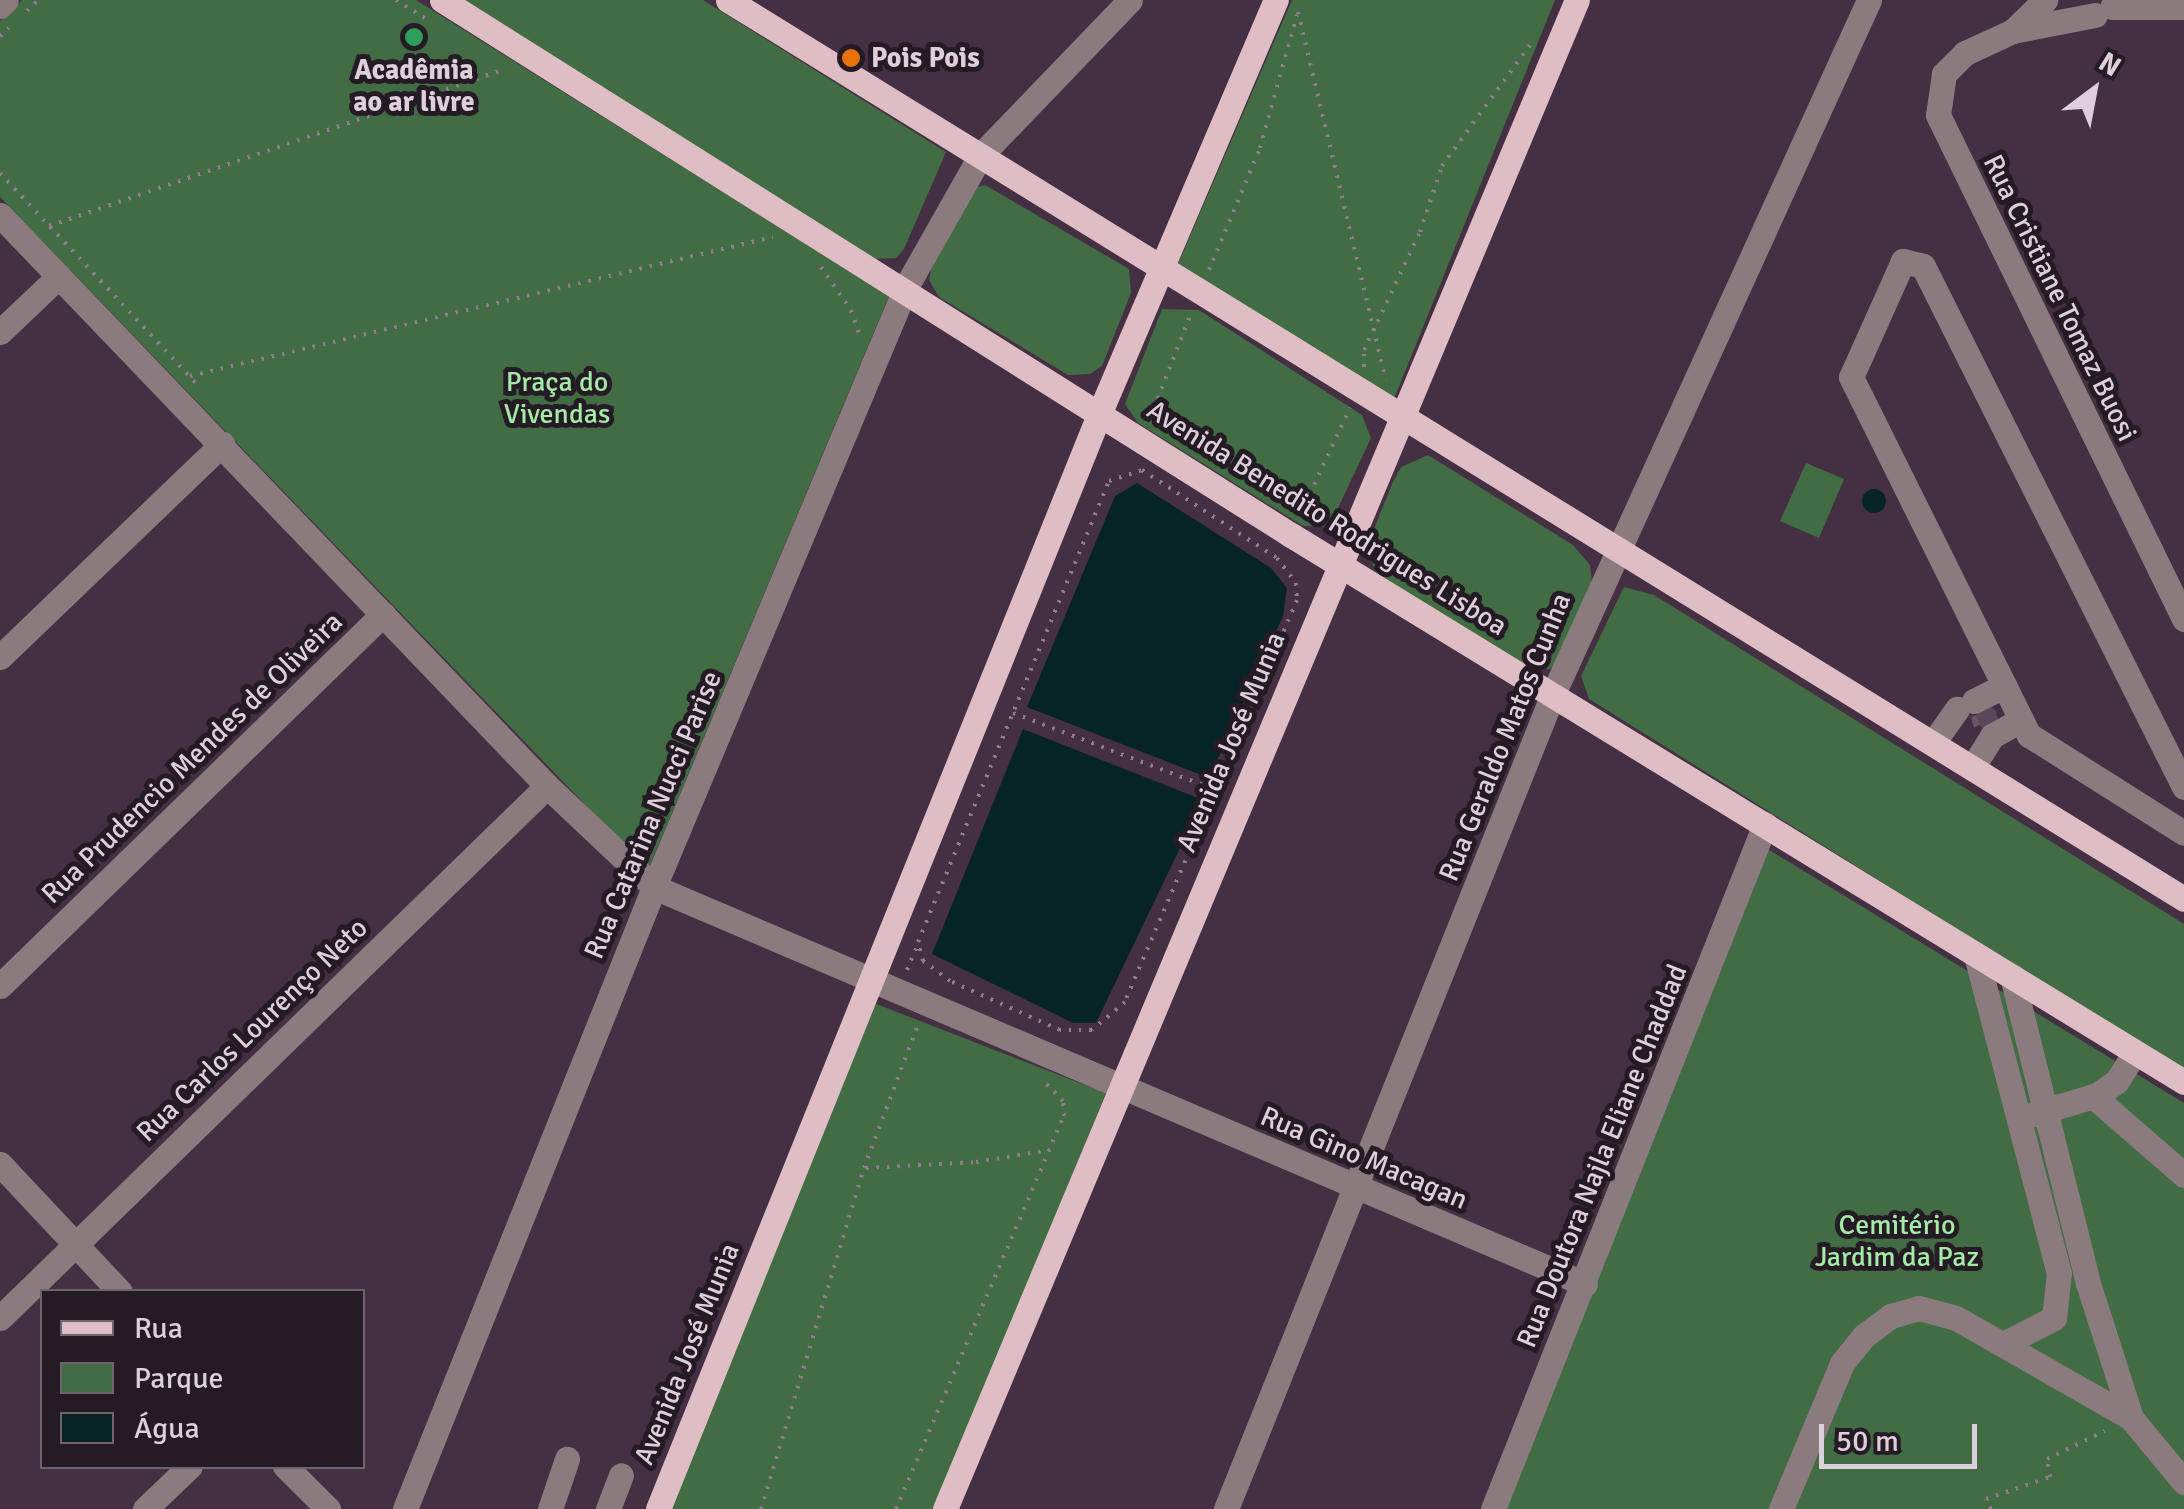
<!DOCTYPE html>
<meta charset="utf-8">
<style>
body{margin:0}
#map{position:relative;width:2184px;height:1509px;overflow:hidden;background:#452f43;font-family:Signika,sans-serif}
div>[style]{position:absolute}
.green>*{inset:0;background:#426c44}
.water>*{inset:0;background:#062425}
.round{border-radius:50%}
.building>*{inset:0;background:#6f5264}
.minor-tunnel>*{height:25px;margin-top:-12.5px;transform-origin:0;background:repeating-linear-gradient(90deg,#5c475a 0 25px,transparent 0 37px)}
.path>*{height:4px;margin-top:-2px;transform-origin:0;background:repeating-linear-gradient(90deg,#907e8e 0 2.5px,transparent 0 10.5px)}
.minor>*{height:25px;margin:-12.5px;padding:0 12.5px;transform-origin:12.5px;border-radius:12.5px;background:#8b7b7f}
.major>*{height:25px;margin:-12.5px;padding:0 12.5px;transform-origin:12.5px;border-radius:12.5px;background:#debdc5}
.dots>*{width:28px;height:28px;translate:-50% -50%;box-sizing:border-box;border:5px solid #251b24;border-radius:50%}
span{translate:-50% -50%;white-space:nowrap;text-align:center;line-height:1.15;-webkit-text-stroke:10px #251b24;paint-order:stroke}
.poi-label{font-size:28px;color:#ddcfdb;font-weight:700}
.left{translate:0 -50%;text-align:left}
.street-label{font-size:28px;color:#ddcfdb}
.park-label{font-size:28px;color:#a4eba7}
.legend{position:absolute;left:40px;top:1289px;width:325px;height:180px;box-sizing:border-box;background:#251b24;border:2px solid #6f636d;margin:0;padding:12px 18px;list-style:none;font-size:30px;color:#ddcfdb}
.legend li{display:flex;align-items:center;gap:20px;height:50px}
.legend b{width:50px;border:2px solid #6f636d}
.north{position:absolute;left:2044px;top:40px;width:100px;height:100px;-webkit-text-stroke:8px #251b24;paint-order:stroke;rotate:32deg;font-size:28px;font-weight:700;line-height:40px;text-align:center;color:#ddcfdb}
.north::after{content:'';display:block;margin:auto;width:35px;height:45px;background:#ddcfdb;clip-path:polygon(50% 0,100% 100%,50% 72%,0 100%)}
.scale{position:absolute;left:1819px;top:1424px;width:158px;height:45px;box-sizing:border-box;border:5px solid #ddcfdb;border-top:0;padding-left:12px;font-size:30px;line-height:35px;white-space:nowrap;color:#ddcfdb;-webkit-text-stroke:8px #251b24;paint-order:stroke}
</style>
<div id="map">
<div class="green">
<div style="clip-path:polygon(22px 0,416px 0,889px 296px,648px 870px,0 197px,0 21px)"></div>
<div style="clip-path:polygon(460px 0,703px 0,946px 152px,904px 249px,896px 258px,872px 259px)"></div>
<div style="clip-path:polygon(1292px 0,1555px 0,1394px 399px,1178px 264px)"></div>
<div style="clip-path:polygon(985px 185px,1129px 269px,1131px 293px,1102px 366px,1090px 374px,1068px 375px,939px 297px,929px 280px,932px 265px,974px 188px)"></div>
<div style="clip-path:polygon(1162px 309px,1199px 310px,1362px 415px,1371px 438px,1329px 527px,1303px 526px,1138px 423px,1125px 404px)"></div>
<div style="clip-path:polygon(1428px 455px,1573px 545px,1590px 565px,1592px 584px,1559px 663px,1550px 669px,1528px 670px,1378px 577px,1366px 549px,1392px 484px,1401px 467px)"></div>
<div style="clip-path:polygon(1806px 463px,1844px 479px,1819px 538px,1780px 521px)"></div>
<div style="clip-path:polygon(1624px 587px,1654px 595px,2184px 924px,2184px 1071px,1589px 699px,1581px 676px)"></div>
<div style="clip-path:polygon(1766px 848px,2184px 1103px,2184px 1509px,1502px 1509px)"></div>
<div style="clip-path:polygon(871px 1002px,1106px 1093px,935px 1509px,669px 1509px)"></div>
</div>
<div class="water">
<div style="clip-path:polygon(1137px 483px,1271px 568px,1287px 588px,1283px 616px,1209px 778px,1027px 707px,1115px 496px)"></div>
<div class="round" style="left:1862px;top:489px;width:24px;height:24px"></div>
<div style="clip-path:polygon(1023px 729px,1203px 800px,1096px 1023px,1073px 1023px,932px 954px)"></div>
</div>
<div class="building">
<div style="clip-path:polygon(1994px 709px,1997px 714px,1974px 728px,1971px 717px)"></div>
</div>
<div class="minor-tunnel">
<div style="left:1981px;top:726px;width:19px;rotate:-28deg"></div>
</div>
<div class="path">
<div style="left:396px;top:0;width:34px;rotate:32deg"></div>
<div style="left:27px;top:11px;width:16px;rotate:-45deg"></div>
<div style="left:1298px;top:12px;width:378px;rotate:76.6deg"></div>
<div style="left:0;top:36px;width:12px;rotate:-42deg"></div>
<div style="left:0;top:173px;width:290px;rotate:47deg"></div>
<div style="left:49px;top:226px;width:483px;rotate:-19deg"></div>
<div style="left:821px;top:267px;width:52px;rotate:55.1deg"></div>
<div style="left:851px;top:310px;width:28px;rotate:71deg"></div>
<div style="left:1209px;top:270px;width:132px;rotate:-67.3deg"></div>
<div style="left:1260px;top:148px;width:138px;rotate:-74.5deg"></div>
<div style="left:1364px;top:367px;width:17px;rotate:-90deg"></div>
<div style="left:1364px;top:350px;width:131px;rotate:-64.6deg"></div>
<div style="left:1420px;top:232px;width:70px;rotate:-71.6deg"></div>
<div style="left:1442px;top:166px;width:153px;rotate:-54deg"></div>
<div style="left:190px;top:376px;width:599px;rotate:-13.41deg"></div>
<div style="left:1150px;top:418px;width:115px;rotate:-68.6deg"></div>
<div style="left:1142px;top:470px;width:161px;rotate:33.1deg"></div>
<div style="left:1277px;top:558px;width:31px;rotate:53deg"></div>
<div style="left:1296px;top:583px;width:17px;rotate:87deg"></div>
<div style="left:1297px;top:600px;width:437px;rotate:113.2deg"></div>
<div style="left:1125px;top:1002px;width:43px;rotate:139.7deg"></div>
<div style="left:1092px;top:1030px;width:32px;rotate:180deg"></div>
<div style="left:1060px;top:1030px;width:120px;rotate:-156deg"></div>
<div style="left:950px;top:981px;width:34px;rotate:-143deg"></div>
<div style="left:923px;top:961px;width:20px;rotate:-105deg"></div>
<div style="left:918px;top:942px;width:499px;rotate:-67.5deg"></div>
<div style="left:1109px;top:481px;width:35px;rotate:-18deg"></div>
<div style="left:1301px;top:513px;width:116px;rotate:-65deg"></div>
<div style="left:1013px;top:713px;width:214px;rotate:20.8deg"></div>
<div style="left:907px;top:970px;width:26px;rotate:-67deg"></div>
<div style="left:866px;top:1168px;width:110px;rotate:-3.1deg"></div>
<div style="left:976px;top:1162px;width:75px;rotate:-9.2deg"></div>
<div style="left:761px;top:1509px;width:356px;rotate:-73.2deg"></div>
<div style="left:864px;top:1168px;width:154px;rotate:-69.4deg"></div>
<div style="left:896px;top:1509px;width:427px;rotate:-66.9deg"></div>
<div style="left:1064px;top:1116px;width:15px;rotate:-94deg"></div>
<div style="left:1063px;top:1101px;width:30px;rotate:-134deg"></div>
<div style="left:1991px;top:1509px;width:11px;rotate:-117deg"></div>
<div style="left:1986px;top:1499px;width:68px;rotate:-19deg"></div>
<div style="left:2050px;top:1477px;width:18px;rotate:-99deg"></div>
<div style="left:2047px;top:1459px;width:64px;rotate:-25.8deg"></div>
</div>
<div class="minor">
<div style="left:0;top:6px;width:8px;rotate:-45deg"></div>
<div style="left:2112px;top:7px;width:72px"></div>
<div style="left:2095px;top:15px;width:84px;rotate:169deg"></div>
<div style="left:2013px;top:31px;width:53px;rotate:155.4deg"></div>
<div style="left:1965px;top:53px;width:30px;rotate:135deg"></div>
<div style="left:1944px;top:74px;width:41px;rotate:98.3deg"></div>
<div style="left:1938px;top:115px;width:561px;rotate:63.98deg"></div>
<div style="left:2013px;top:31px;width:45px;rotate:-44.1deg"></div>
<div style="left:0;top:215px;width:791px;rotate:46.23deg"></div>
<div style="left:547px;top:786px;width:147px;rotate:43.3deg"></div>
<div style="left:654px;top:887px;width:1012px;rotate:23.09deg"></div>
<div style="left:0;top:332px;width:81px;rotate:-43.5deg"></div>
<div style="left:0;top:657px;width:308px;rotate:-43.8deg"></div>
<div style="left:1974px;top:701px;width:34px;rotate:-27deg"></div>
<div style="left:1933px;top:743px;width:42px;rotate:-54.8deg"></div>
<div style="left:1972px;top:768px;width:38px;rotate:-58deg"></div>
<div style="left:1992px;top:736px;width:33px;rotate:-29deg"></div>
<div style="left:2184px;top:787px;width:583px;rotate:-116.61deg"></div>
<div style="left:1923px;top:266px;width:21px;rotate:-166deg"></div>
<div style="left:1903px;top:261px;width:127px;rotate:114.1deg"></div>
<div style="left:1851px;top:377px;width:400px;rotate:63.6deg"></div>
<div style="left:2029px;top:735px;width:183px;rotate:32.3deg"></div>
<div style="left:1976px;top:955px;width:329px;rotate:75.4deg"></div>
<div style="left:2059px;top:1273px;width:45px;rotate:96.3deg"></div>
<div style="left:2054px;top:1318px;width:57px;rotate:153deg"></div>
<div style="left:2012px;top:976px;width:316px;rotate:76.1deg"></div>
<div style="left:2088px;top:1283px;width:142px;rotate:72.3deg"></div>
<div style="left:2131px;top:1418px;width:83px;rotate:50.4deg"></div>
<div style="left:0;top:986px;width:534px;rotate:-44.17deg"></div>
<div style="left:2093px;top:1096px;width:121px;rotate:41deg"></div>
<div style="left:2033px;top:1114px;width:67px;rotate:-16.5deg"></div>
<div style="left:2097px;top:1095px;width:24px;rotate:-35deg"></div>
<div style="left:2117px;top:1081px;width:34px;rotate:-58deg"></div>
<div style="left:0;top:1164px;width:175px;rotate:46.8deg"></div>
<div style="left:0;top:1318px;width:763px;rotate:-44.2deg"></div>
<div style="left:285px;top:1466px;width:61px;rotate:45deg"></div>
<div style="left:145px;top:1509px;width:62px;rotate:-43.7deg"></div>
<div style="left:405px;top:1509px;width:670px;rotate:-68.18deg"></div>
<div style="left:654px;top:887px;width:651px;rotate:-67.22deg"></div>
<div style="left:906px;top:287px;width:150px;rotate:-60.5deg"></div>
<div style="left:980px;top:156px;width:216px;rotate:-46.1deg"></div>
<div style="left:550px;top:1509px;width:53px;rotate:-71.2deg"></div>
<div style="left:608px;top:1509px;width:36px;rotate:-69deg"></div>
<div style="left:1226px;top:1509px;width:878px;rotate:-68.14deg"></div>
<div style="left:1553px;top:694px;width:763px;rotate:-65.52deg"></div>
<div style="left:1493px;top:1509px;width:737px;rotate:-68.34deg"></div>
<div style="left:1781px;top:1509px;width:158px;rotate:-67.3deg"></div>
<div style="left:1842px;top:1363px;width:35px;rotate:-51deg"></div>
<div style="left:1864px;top:1336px;width:34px;rotate:-37deg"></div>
<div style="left:1891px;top:1316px;width:29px;rotate:-16deg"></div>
<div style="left:1919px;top:1308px;width:38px;rotate:15deg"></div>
<div style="left:1956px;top:1318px;width:202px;rotate:29.7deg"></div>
</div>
<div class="major">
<div style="left:442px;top:0;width:1004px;rotate:32.22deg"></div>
<div style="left:1291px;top:535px;width:1047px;rotate:31.49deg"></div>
<div style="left:728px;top:0;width:1711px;rotate:31.69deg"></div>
<div style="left:658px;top:1509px;width:1183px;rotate:-68.05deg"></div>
<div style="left:1100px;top:412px;width:448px;rotate:-66.9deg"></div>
<div style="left:945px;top:1509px;width:1636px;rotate:-67.28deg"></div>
</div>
<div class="dots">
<div style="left:414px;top:37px;background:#2e9e5b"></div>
<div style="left:851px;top:58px;background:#e8710a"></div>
</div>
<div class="poi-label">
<span class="left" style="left:871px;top:58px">Pois Pois</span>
<span style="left:414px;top:86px">Acadêmia<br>ao ar livre</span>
</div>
<div class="street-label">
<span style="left:2060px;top:298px;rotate:64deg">Rua Cristiane Tomaz Buosi</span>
<span style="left:1327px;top:518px;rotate:32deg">Avenida Benedito Rodrigues Lisboa</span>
<span style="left:1505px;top:737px;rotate:-68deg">Rua Geraldo Matos Cunha</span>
<span style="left:1231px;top:742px;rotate:-67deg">Avenida José Munia</span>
<span style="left:192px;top:758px;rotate:-44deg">Rua Prudencio Mendes de Oliveira</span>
<span style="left:653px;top:815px;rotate:-67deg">Rua Catarina Nucci Parise</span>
<span style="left:252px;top:1030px;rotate:-44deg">Rua Carlos Lourenço Neto</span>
<span style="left:1602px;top:1156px;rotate:-68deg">Rua Doutora Najla Eliane Chaddad</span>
<span style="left:1364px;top:1158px;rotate:23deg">Rua Gino Macagan</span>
<span style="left:687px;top:1354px;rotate:-68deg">Avenida José Munia</span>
</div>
<div class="park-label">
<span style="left:557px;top:398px">Praça do<br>Vivendas</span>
<span style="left:1897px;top:1241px">Cemitério<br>Jardim da Paz</span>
</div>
<ul class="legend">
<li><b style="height:12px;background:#debdc5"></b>Rua</li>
<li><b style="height:28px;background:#426c44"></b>Parque</li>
<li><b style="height:28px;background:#062425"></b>Água</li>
</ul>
<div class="north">N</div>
<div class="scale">50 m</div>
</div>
